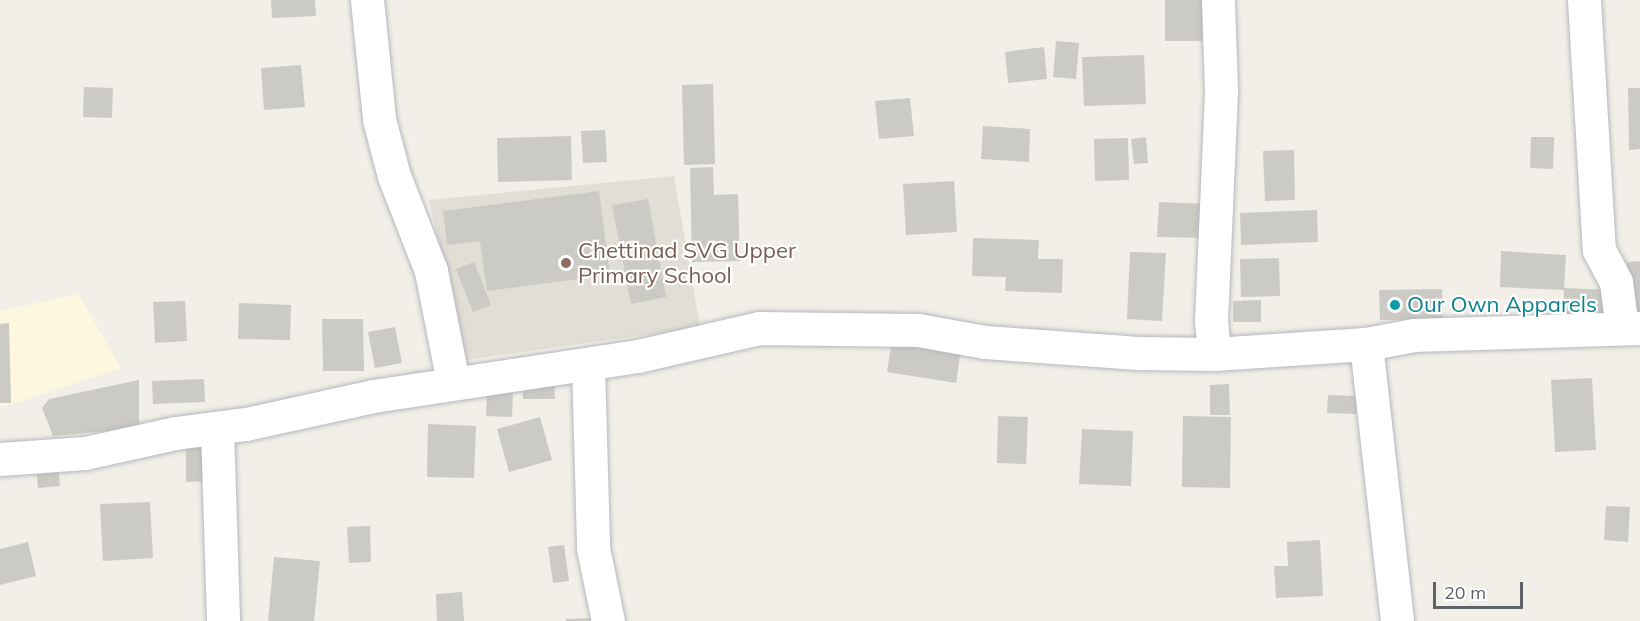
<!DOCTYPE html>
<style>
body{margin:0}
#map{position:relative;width:1640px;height:621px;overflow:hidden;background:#f1efe8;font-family:Mulish,sans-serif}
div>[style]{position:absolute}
.commercial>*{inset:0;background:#fef7e0}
.education>*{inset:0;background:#e1ded6}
.building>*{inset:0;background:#cccac5}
.roads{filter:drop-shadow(0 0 2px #b5b8bc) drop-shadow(0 0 2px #b5b8bc)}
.street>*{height:33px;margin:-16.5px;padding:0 16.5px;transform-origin:16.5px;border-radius:16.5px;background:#fff}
.secondary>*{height:33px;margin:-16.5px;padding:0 16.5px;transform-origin:16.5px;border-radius:16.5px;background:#fff}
.dots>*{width:16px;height:16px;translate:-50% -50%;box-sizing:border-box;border:3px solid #fff;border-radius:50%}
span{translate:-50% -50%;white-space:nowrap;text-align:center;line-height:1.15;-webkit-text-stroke:4.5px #fff;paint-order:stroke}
.education-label{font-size:22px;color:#785e54}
.left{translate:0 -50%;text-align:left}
.culture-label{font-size:22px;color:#0d838f}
.scale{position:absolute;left:1433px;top:582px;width:90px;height:27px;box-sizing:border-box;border:3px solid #5f6368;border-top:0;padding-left:8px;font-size:18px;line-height:21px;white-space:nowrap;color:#5f6368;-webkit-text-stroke:4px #fff;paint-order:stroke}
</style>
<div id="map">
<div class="commercial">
<div style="clip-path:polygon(78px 294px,121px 368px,0 408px,0 311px)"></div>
</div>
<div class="education">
<div style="clip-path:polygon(674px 176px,700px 327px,466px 360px,429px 200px)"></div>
</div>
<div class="building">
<div style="clip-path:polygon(271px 0,315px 0,316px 16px,272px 18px)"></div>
<div style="clip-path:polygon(1165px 0,1206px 0,1206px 41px,1165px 41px)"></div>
<div style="clip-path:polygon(1056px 41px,1079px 43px,1076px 79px,1053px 77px)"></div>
<div style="clip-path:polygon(1044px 47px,1047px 79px,1008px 83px,1005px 52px)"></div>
<div style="clip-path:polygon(1144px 55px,1146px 104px,1084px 106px,1082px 57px)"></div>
<div style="clip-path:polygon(301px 65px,305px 107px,264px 110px,261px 68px)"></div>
<div style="clip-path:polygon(713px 84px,715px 164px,684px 165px,682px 85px)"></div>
<div style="clip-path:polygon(84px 87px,113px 88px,112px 118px,83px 117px)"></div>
<div style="clip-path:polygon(1628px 88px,1640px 88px,1640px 149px,1629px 150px)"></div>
<div style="clip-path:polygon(910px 98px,914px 136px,879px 139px,875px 101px)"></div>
<div style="clip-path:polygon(983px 126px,1030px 129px,1029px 162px,981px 159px)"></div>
<div style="clip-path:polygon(605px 130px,607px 162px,583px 163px,581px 131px)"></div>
<div style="clip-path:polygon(571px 136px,572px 180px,498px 182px,497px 138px)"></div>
<div style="clip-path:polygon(1146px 137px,1148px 163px,1134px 164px,1131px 139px)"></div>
<div style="clip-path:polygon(1531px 137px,1554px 137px,1553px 169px,1530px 168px)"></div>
<div style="clip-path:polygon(1128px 138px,1129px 180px,1095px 181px,1094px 139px)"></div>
<div style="clip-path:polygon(1294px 150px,1295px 200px,1265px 201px,1263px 151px)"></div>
<div style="clip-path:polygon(713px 167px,714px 195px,738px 194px,740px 261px,692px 262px,690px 168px)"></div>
<div style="clip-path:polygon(954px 181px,957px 232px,906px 235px,903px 184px)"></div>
<div style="clip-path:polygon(599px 191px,610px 275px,487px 291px,480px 241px,447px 245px,443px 211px)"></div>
<div style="clip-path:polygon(648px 199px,666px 297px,631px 304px,612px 205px)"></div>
<div style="clip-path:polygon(1159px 202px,1208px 204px,1207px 238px,1157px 237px)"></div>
<div style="clip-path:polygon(1317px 210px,1318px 242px,1241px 245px,1240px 213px)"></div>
<div style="clip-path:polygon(973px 238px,1039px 240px,1038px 259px,1063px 259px,1062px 293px,1005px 291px,1006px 277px,972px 276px)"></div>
<div style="clip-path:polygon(1501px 251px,1566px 255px,1564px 288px,1611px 290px,1610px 318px,1563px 316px,1564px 290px,1500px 287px)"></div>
<div style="clip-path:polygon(1130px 252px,1166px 253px,1162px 321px,1127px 319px)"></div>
<div style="clip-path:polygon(1279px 258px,1280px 296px,1241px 297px,1240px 259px)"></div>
<div style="clip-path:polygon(1640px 261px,1640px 316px,1629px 316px,1627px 262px)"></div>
<div style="clip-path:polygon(474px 262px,491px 305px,473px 312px,456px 269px)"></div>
<div style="clip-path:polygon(1442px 289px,1443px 319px,1380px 320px,1379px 290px)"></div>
<div style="clip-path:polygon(1261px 300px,1261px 322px,1233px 322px,1233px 301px)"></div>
<div style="clip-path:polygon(185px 301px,187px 341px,155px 343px,153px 302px)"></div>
<div style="clip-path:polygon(239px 303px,291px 305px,290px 340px,238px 339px)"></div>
<div style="clip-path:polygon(322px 319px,363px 319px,364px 371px,323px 371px)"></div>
<div style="clip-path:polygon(9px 323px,11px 403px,0 403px,0 324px)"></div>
<div style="clip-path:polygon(395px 327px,402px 363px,375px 368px,368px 332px)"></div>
<div style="clip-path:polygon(892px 339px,961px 349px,956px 383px,887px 372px)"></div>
<div style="clip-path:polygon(554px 372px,555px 399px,523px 399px,522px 373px)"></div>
<div style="clip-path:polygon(1592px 378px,1596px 450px,1555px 452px,1551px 380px)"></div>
<div style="clip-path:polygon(204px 379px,205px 402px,153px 404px,152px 381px)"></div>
<div style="clip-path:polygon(139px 380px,139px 428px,53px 436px,42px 408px,49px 399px)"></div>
<div style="clip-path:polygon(1229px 384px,1230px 415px,1210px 415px,1210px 385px)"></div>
<div style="clip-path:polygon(487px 391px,513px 393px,512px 417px,486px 416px)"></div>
<div style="clip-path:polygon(1328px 395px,1357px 396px,1356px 414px,1327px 413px)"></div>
<div style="clip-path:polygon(998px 416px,1028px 417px,1026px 464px,997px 463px)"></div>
<div style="clip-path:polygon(1183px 416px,1231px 417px,1230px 488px,1182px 487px)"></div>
<div style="clip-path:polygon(540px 417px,552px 460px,509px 472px,497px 429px)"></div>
<div style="clip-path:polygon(428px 424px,476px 426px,474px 478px,427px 477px)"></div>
<div style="clip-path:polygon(1082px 429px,1133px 431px,1131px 486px,1079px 484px)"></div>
<div style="clip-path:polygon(186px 435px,212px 435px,213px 481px,186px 482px)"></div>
<div style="clip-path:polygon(58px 466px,60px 486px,38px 488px,36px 468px)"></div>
<div style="clip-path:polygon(150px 502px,153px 558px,103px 561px,100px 504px)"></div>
<div style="clip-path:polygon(1606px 506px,1630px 507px,1628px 542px,1604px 540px)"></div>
<div style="clip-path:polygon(370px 526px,371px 562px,349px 563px,347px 527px)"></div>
<div style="clip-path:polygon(1320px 540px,1323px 596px,1276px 598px,1274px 566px,1288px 566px,1287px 542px)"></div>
<div style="clip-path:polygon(28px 542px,36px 576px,0 585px,0 549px)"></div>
<div style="clip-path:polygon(564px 545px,569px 581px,553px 583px,548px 547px)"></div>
<div style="clip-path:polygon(274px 557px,320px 561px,314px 621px,268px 621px)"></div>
<div style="clip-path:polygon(462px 592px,464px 621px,437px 621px,436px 594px)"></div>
<div style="clip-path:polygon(591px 618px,591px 621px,566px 621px,566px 619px)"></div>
</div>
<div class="roads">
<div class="street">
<div style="left:367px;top:0;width:120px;rotate:84.2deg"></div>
<div style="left:379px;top:119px;width:59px;rotate:75.3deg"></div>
<div style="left:394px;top:176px;width:102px;rotate:68.7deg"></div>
<div style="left:431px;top:271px;width:113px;rotate:78.8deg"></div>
<div style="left:1584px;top:0;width:250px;rotate:86.6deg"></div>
<div style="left:1599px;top:250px;width:36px;rotate:62deg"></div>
<div style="left:1616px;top:282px;width:46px;rotate:82.6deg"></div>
<div style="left:1366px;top:344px;width:279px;rotate:83.6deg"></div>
<div style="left:1214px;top:354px;width:33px;rotate:-95deg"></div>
<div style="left:1211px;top:321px;width:230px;rotate:-87.5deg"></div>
<div style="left:1221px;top:91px;width:91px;rotate:-91.9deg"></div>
<div style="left:588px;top:364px;width:184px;rotate:88.4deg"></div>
<div style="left:593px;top:548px;width:75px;rotate:78.4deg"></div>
<div style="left:217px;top:428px;width:193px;rotate:88.2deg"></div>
</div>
<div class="secondary">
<div style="left:0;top:459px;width:85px;rotate:-4deg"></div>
<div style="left:85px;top:453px;width:92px;rotate:-12.5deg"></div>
<div style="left:175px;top:433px;width:72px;rotate:-7.2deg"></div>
<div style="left:246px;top:424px;width:130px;rotate:-12.4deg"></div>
<div style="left:373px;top:396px;width:268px;rotate:-8.6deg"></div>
<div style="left:638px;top:356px;width:124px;rotate:-13deg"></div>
<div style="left:759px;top:328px;width:159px;rotate:0.7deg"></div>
<div style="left:918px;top:330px;width:68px;rotate:10.2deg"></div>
<div style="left:985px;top:342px;width:154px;rotate:4.1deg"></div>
<div style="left:1139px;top:353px;width:75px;rotate:0.8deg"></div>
<div style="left:1214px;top:354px;width:152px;rotate:-3.8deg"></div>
<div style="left:1366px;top:344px;width:49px;rotate:-10.6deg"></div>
<div style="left:1414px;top:335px;width:226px;rotate:-1.8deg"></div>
</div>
</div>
<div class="dots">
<div style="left:566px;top:263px;background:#8d6e63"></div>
<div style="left:1395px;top:305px;background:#0f9aa8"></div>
</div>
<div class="education-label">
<span class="left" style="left:578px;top:263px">Chettinad SVG Upper<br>Primary School</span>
</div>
<div class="culture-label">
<span class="left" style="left:1407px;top:305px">Our Own Apparels</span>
</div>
<div class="scale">20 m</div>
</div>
